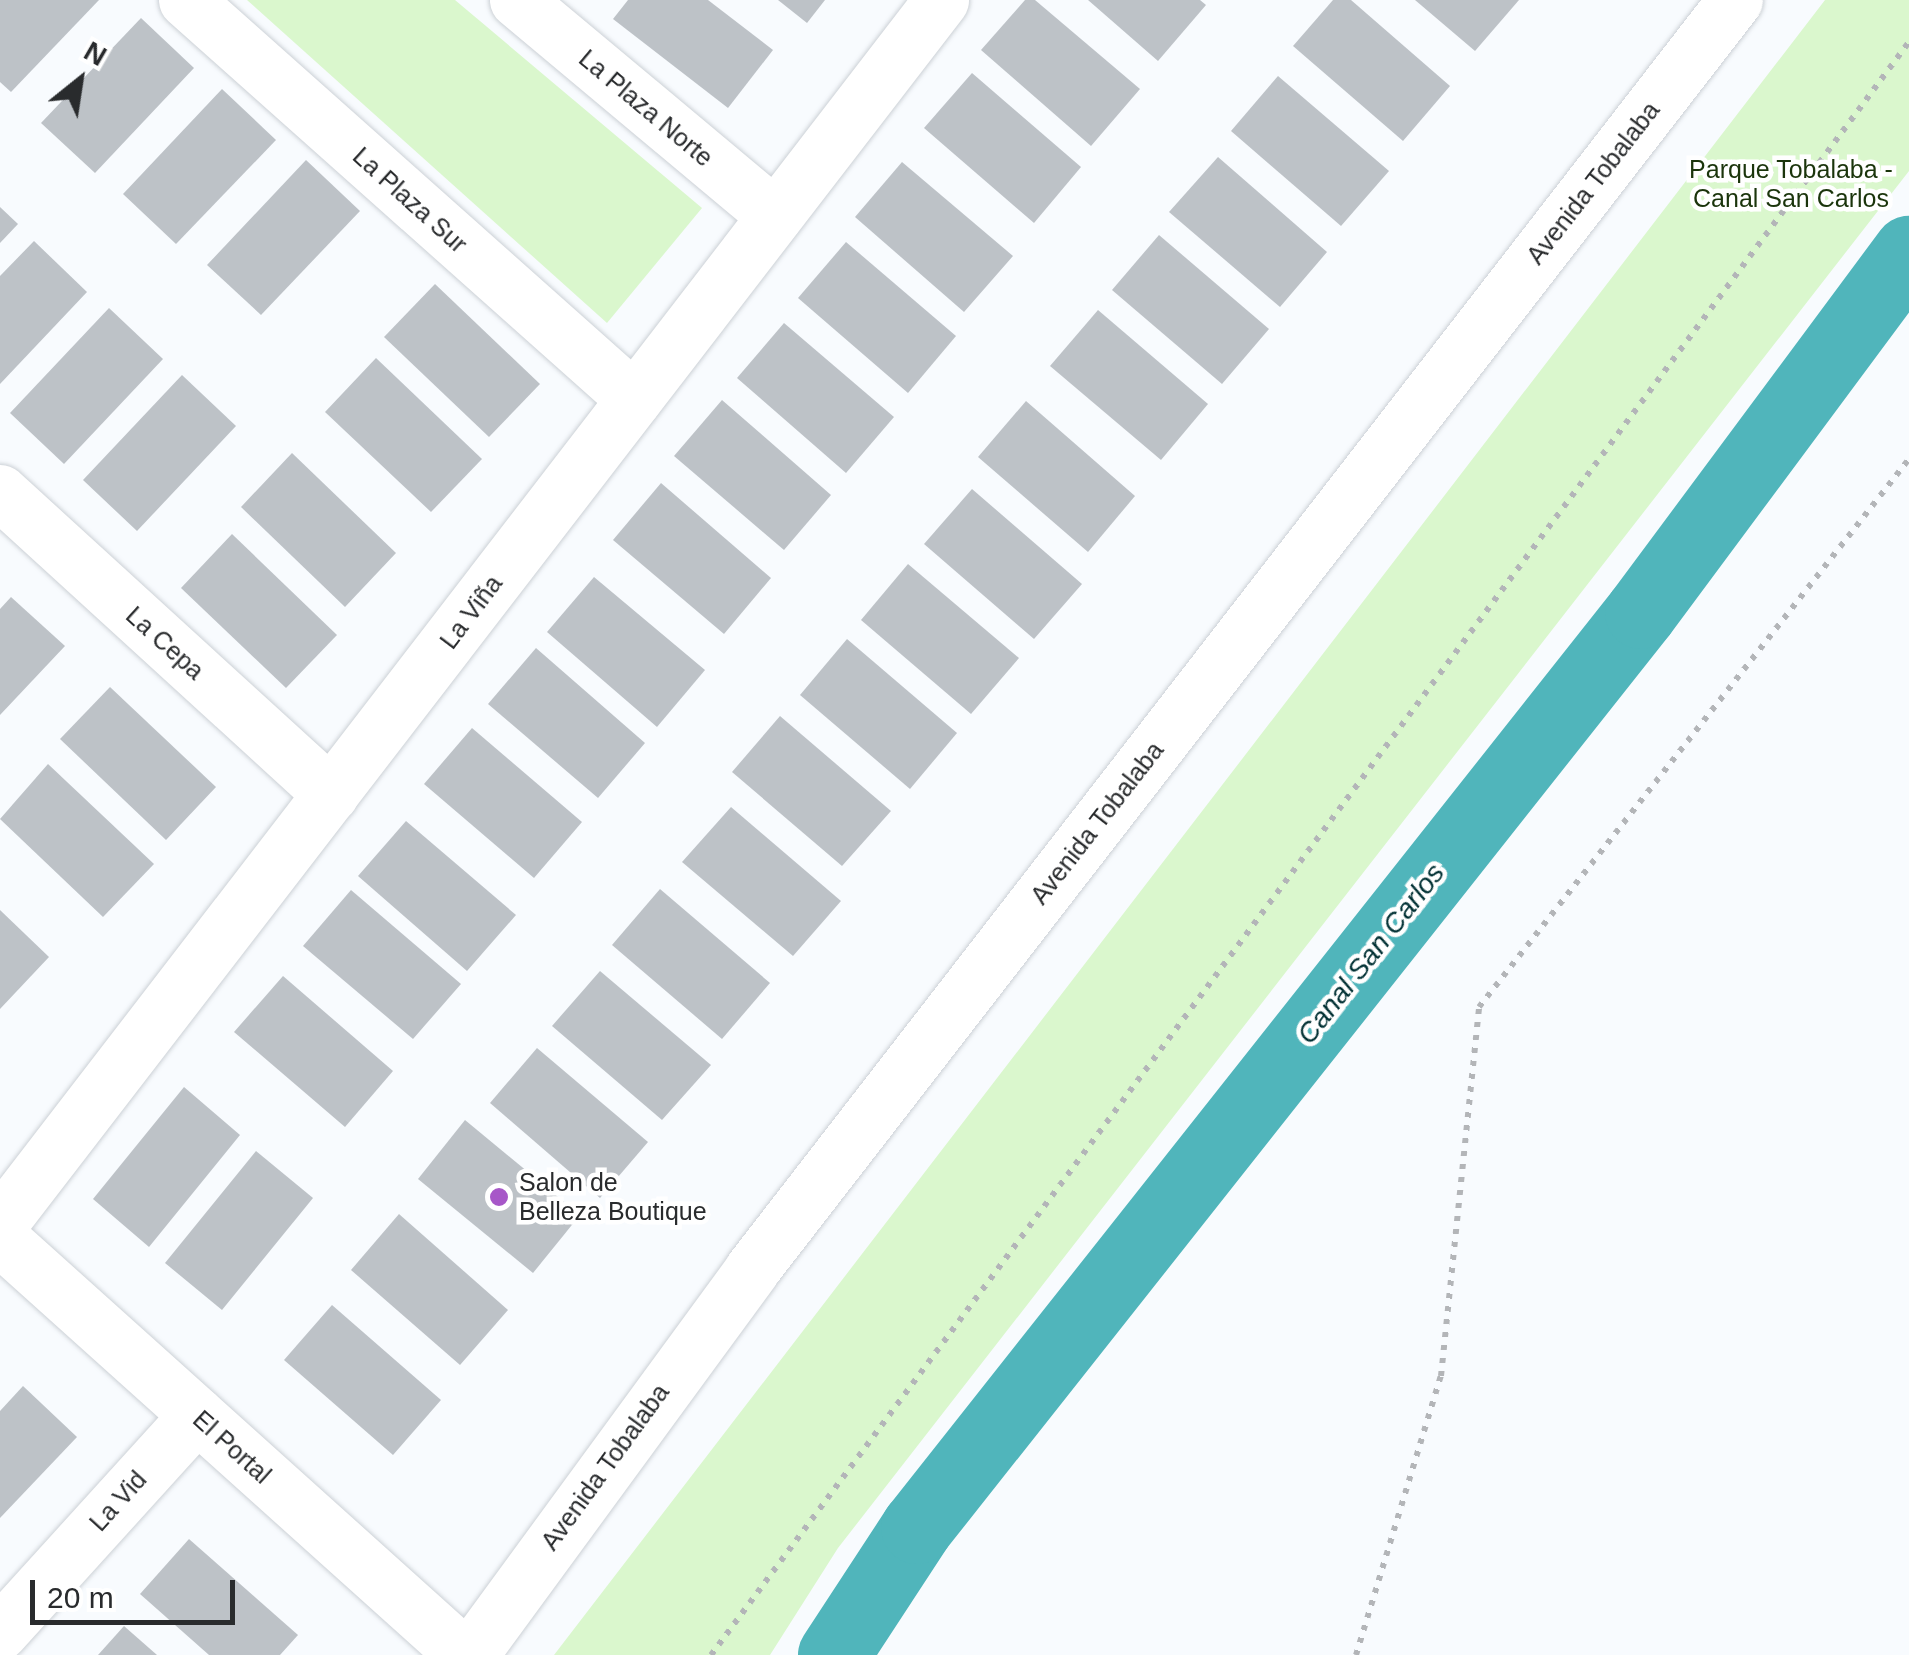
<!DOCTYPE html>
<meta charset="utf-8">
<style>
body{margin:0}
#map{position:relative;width:1909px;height:1655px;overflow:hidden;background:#f8fbfe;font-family:Helvetica,sans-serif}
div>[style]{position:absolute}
.green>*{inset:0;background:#daf7cd}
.canal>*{height:72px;margin:-36px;padding:0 36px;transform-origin:36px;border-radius:36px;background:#50b5bb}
.building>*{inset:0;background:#bdc2c7}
.path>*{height:6px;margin-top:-3px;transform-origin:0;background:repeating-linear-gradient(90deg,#b3b5b8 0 5px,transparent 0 13px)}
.roads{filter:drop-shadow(0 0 2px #ccd1d6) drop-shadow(0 0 2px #ccd1d6)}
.minor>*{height:55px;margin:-27.5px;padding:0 27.5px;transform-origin:27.5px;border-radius:27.5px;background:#fff}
.secondary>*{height:55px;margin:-27.5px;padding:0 27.5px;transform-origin:27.5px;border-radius:27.5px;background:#fff}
.dots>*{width:28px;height:28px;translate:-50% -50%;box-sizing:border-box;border:5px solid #fff;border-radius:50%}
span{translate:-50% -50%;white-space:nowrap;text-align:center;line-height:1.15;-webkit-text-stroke:9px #fff;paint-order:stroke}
.street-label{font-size:25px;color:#292b2d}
.park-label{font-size:25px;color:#1b350c}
.poi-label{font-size:25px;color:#292b2d}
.left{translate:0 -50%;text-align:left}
.water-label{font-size:28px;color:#003033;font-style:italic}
.north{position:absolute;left:30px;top:30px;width:100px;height:100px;-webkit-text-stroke:8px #fff;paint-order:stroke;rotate:30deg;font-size:28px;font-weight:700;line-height:40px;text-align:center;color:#292b2d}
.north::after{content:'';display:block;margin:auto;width:35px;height:45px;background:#292b2d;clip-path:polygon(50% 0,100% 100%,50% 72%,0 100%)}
.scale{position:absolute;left:30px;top:1580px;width:205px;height:45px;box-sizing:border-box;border:5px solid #292b2d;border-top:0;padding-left:12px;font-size:30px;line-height:35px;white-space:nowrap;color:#292b2d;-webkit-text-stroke:8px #fff;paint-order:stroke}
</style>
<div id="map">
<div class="green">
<div style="clip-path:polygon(247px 0,455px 0,702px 208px,607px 323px)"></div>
<div style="clip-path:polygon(1825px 0,1909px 0,1909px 171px,838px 1548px,770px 1655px,554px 1655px)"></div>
</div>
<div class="canal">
<div style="left:834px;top:1655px;width:152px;rotate:-56.8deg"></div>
<div style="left:917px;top:1528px;width:1167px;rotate:-51.65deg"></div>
<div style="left:1641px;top:613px;width:450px;rotate:-53.4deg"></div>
</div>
<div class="building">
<div style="clip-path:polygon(0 0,99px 0,11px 92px,0 82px)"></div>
<div style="clip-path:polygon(628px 0,708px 0,773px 50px,728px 108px,613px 19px)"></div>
<div style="clip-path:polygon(778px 0,825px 0,807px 23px)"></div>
<div style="clip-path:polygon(1025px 0,1035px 0,1140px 89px,1091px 146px,981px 50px)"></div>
<div style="clip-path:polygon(1088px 0,1200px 0,1206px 5px,1158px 61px)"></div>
<div style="clip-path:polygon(1333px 0,1351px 0,1450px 86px,1403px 141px,1293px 46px)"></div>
<div style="clip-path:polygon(1415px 0,1519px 0,1475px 51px)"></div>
<div style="clip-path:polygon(141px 18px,194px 68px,95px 173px,41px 123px)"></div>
<div style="clip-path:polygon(972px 73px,1081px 167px,1034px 223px,924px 128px)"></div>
<div style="clip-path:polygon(1278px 76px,1389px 171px,1341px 226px,1231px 131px)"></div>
<div style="clip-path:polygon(222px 89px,276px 140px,176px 244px,123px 194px)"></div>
<div style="clip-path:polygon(1218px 157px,1327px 252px,1280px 307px,1169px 212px)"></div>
<div style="clip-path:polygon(306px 160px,360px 211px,261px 315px,207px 265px)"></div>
<div style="clip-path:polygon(902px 162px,1013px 256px,964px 312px,855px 217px)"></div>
<div style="clip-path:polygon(0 207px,18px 224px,0 243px)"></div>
<div style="clip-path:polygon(1159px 235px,1269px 329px,1222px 384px,1112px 290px)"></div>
<div style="clip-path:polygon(34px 241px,87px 292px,0 384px,0 276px)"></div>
<div style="clip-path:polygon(846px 242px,956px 336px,908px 393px,798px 298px)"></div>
<div style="clip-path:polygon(435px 284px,540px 384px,489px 437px,384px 337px)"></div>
<div style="clip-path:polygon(109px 308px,163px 359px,64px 464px,10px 413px)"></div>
<div style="clip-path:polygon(1098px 310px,1208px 404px,1161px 460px,1050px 366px)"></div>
<div style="clip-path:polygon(784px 323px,894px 417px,846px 473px,737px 378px)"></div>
<div style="clip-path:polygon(376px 358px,482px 459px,431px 512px,325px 412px)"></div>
<div style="clip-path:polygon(182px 375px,236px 426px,137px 531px,83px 480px)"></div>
<div style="clip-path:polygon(722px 400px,831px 495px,784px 550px,674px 456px)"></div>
<div style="clip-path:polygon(1026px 401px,1135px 496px,1088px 552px,978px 457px)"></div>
<div style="clip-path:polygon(292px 453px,396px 553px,345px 607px,241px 507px)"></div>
<div style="clip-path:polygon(661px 483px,771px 578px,724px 634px,613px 540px)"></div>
<div style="clip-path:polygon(972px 489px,1082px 584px,1034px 639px,924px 544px)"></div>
<div style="clip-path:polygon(232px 534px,337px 635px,286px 688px,181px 588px)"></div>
<div style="clip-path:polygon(908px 564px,1019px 658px,971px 714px,861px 620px)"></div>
<div style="clip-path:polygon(594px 577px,705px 670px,657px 727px,547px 632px)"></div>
<div style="clip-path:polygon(11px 597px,65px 646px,0 715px,0 609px)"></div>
<div style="clip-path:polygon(847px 639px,957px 733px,910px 789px,800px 695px)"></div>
<div style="clip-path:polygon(536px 648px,645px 743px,598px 798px,488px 704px)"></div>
<div style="clip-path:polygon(110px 687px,216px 787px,166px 840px,60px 739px)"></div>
<div style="clip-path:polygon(780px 716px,891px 811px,842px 866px,732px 772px)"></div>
<div style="clip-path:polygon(472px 728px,582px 822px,534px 878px,424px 784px)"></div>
<div style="clip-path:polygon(48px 764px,154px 864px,103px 917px,0 819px)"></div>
<div style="clip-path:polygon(731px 807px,841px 901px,793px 956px,682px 862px)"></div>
<div style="clip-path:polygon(406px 821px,516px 915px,467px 971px,358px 876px)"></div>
<div style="clip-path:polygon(660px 889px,770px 983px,722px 1039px,612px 945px)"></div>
<div style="clip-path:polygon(351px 890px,461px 984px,413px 1039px,303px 946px)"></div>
<div style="clip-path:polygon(0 910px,49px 957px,0 1009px)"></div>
<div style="clip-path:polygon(600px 971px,711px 1065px,662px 1120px,552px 1026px)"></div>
<div style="clip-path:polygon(283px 976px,393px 1071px,345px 1127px,234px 1032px)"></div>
<div style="clip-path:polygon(537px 1048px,648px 1142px,600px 1198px,490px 1103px)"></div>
<div style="clip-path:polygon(184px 1087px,240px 1135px,149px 1247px,93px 1199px)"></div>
<div style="clip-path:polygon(465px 1120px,580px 1215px,533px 1273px,418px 1179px)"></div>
<div style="clip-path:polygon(256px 1151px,313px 1198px,222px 1310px,165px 1263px)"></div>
<div style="clip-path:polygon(399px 1214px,508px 1310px,460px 1365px,351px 1270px)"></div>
<div style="clip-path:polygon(332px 1305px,441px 1400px,393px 1455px,284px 1360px)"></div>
<div style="clip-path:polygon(23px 1386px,77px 1437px,0 1518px,0 1411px)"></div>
<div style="clip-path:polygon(189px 1539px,298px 1635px,280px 1655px,209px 1655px,140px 1594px)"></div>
<div style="clip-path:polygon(124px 1626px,157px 1655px,98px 1655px)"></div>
</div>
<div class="path">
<div style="left:711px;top:1655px;width:2009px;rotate:-53.4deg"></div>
<div style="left:1356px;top:1655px;width:292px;rotate:-73.1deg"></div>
<div style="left:1441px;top:1376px;width:371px;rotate:-84.1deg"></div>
<div style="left:1479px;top:1007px;width:697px;rotate:-51.88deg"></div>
</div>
<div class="roads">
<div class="minor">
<div style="left:186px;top:0;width:600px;rotate:41.69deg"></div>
<div style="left:517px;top:0;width:336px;rotate:39.9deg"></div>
<div style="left:0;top:492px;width:448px;rotate:42.4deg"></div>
<div style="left:0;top:1223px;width:1543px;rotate:-52.42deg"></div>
<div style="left:0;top:1238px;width:624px;rotate:41.95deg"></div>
<div style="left:0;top:1632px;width:293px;rotate:-47.8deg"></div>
</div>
<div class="secondary">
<div style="left:470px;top:1655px;width:478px;rotate:-53.8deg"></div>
<div style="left:752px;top:1269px;width:1605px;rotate:-52.24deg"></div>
</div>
</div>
<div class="dots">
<div style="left:499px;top:1197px;background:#a757c8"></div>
</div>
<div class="street-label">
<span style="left:646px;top:108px;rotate:40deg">La Plaza Norte</span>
<span style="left:1593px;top:183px;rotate:-52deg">Avenida Tobalaba</span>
<span style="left:410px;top:200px;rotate:42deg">La Plaza Sur</span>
<span style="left:471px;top:612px;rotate:-53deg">La Viña</span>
<span style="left:165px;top:643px;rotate:42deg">La Cepa</span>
<span style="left:1097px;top:823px;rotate:-52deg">Avenida Tobalaba</span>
<span style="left:232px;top:1447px;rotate:42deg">El Portal</span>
<span style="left:605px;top:1467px;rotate:-54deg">Avenida Tobalaba</span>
<span style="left:118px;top:1501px;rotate:-48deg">La Vid</span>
</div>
<div class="park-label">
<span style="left:1791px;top:184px">Parque Tobalaba -<br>Canal San Carlos</span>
</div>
<div class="poi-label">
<span class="left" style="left:519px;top:1197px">Salon de<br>Belleza Boutique</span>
</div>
<div class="water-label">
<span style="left:1371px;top:954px;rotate:-52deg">Canal San Carlos</span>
</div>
<div class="north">N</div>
<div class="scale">20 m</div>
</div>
